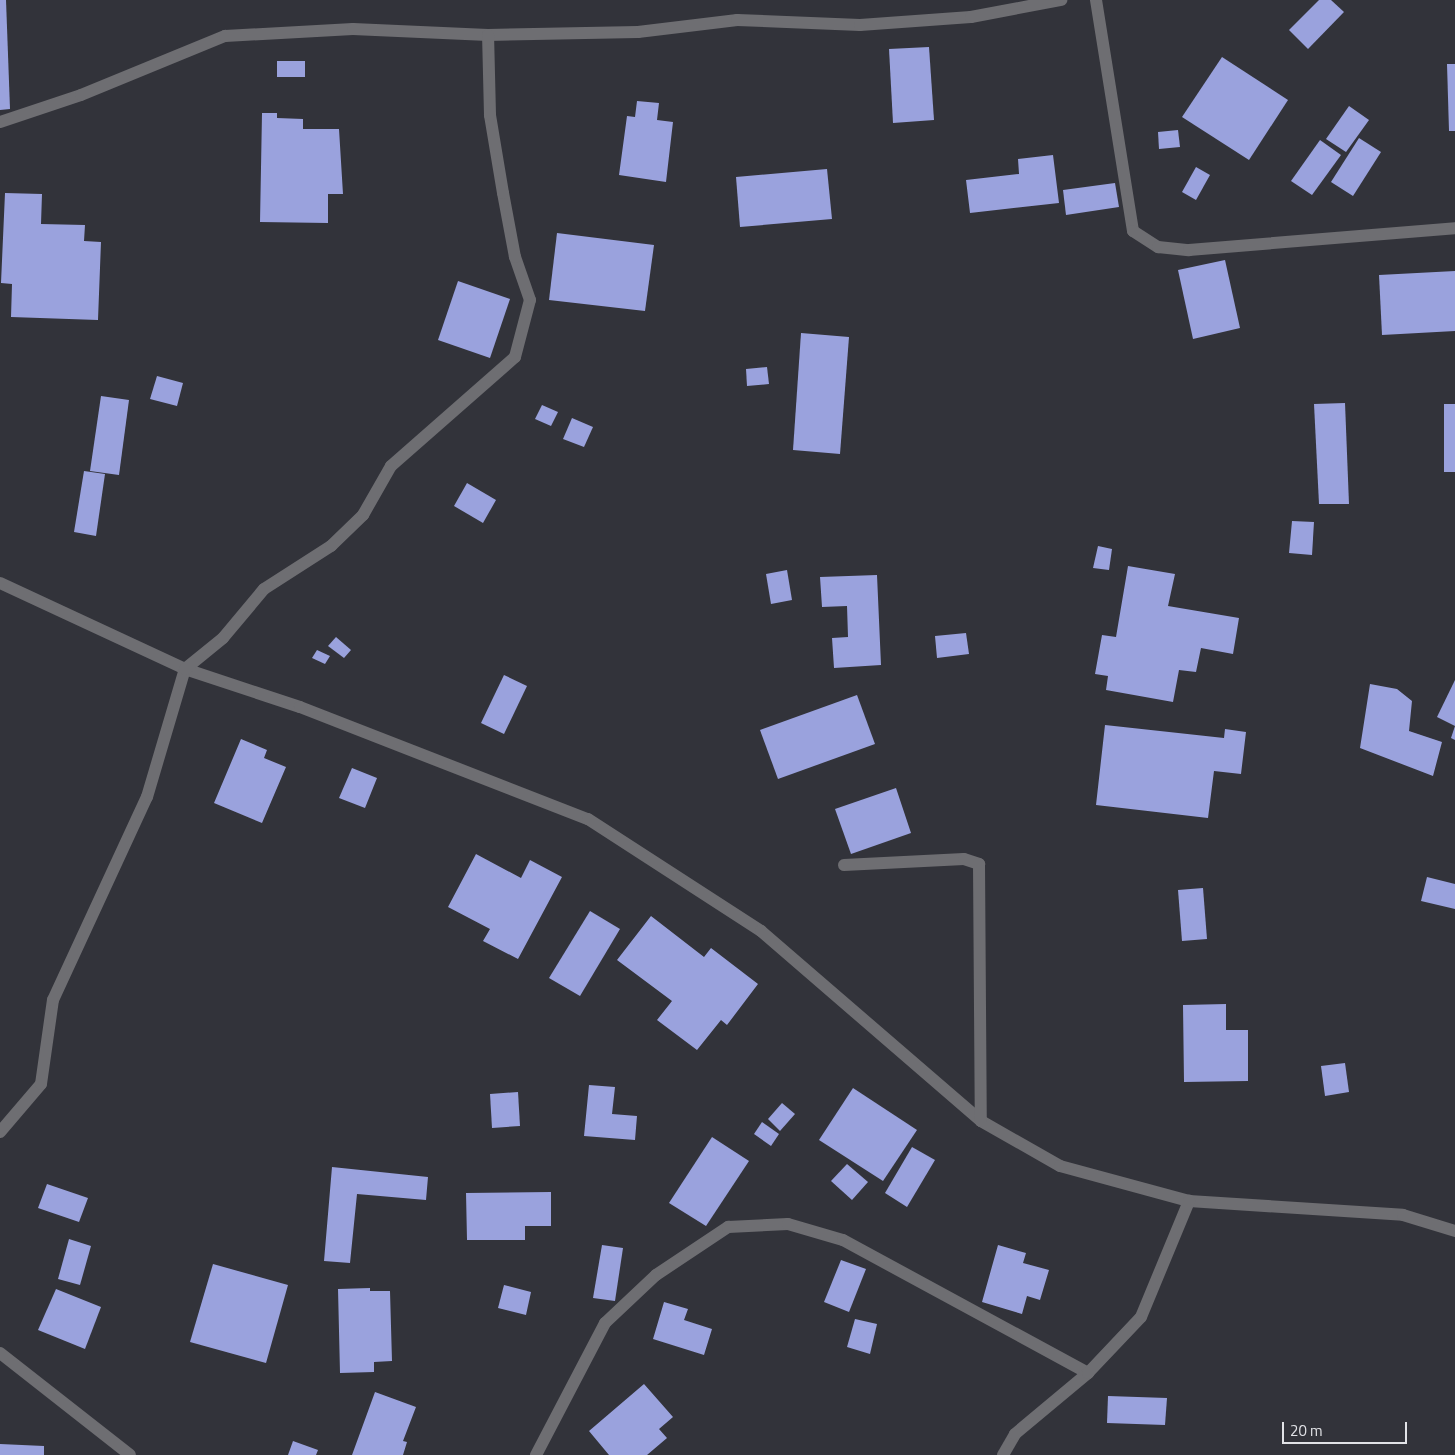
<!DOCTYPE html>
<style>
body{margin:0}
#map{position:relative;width:1455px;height:1455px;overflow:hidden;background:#32333a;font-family:"Titillium Web",sans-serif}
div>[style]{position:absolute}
.building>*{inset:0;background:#9aa2dd}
.minor>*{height:12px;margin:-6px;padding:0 6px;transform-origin:6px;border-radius:6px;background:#6e6e72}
span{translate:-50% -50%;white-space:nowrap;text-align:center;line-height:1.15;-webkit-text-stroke:5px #32333a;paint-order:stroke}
.scale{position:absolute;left:1282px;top:1422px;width:125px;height:22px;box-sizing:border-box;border:2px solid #e2e3e7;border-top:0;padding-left:6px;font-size:15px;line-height:18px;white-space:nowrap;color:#e2e3e7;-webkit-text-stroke:4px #32333a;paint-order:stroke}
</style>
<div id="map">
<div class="building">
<div style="clip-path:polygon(0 0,6px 0,10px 109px,0 110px)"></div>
<div style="clip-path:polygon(1319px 0,1331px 0,1344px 12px,1308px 49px,1289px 30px)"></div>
<div style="clip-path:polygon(929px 47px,934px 120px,893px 123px,889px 49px)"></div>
<div style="clip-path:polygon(1222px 57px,1288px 100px,1249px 160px,1182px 117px)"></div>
<div style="clip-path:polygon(277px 61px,305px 61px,305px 77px,277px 77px)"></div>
<div style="clip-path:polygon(1447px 64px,1455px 64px,1455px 131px,1449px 131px)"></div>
<div style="clip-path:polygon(637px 101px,659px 103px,657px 120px,673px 122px,666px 182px,619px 175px,627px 116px,635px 117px)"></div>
<div style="clip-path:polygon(1349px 106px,1369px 120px,1346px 152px,1326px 139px)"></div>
<div style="clip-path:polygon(262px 113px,277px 113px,277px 118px,303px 119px,303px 129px,339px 129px,343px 194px,328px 194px,328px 223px,260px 222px)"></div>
<div style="clip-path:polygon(1178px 130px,1180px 147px,1159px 149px,1158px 132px)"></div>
<div style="clip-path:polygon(1359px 138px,1381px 152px,1353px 196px,1331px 182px)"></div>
<div style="clip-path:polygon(1320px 140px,1341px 155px,1312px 195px,1291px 181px)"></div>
<div style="clip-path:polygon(1053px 155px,1059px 203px,970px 213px,966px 180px,1019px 174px,1018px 159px)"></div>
<div style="clip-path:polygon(1196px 167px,1210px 175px,1196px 200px,1182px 192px)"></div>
<div style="clip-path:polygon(827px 169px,832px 219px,740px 227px,736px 177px)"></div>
<div style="clip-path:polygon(1115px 183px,1119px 207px,1066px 215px,1063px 190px)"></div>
<div style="clip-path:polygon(5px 193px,42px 194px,41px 224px,85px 225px,84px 241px,101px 242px,98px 320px,11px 317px,12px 284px,1px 283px)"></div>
<div style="clip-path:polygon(557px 233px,654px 245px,645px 311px,549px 300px)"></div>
<div style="clip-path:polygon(1225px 260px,1240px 328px,1193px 339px,1178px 270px)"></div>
<div style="clip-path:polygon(1455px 271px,1455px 331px,1382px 335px,1379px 275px)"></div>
<div style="clip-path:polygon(458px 281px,510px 299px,490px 358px,438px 340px)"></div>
<div style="clip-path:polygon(801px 333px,849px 337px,840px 454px,793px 450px)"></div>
<div style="clip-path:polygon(767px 367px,769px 384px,747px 386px,746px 369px)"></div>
<div style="clip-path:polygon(157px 376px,183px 383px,177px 406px,150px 399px)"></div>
<div style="clip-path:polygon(101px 396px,129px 400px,119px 475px,90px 471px)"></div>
<div style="clip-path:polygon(1345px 403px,1349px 504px,1319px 504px,1314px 404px)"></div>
<div style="clip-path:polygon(1444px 404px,1455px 404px,1455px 472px,1444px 472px)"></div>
<div style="clip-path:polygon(542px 405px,558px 412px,551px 426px,535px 419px)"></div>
<div style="clip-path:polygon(572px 418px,593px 427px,584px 447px,563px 439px)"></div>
<div style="clip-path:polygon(84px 471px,105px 474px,96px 536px,74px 532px)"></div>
<div style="clip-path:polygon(467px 483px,496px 500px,483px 523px,454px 506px)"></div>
<div style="clip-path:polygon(1292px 521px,1314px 522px,1312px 555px,1289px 553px)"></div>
<div style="clip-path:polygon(1098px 546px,1112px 549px,1109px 570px,1093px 568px)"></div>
<div style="clip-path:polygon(1128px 566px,1175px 574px,1168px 606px,1239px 618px,1233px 654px,1201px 648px,1196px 672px,1179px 670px,1173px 702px,1106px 690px,1108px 676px,1095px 674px,1102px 635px,1116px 637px)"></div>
<div style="clip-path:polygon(787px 570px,792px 600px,771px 604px,766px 574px)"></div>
<div style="clip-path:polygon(877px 575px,881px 665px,834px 668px,832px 638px,848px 637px,847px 606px,822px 607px,820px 577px)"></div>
<div style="clip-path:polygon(966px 633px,969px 654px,937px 658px,935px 636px)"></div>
<div style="clip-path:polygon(336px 637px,351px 650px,344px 658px,328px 646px)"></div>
<div style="clip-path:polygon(317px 650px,330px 656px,325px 664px,312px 658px)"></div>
<div style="clip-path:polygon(504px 675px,527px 686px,504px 734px,481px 723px)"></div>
<div style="clip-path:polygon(1455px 680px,1455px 726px,1437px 717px)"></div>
<div style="clip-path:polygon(1370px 684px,1397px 689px,1412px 701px,1409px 731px,1442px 742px,1433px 776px,1360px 748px)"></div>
<div style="clip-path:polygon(857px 695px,875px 744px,778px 779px,760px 730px)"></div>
<div style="clip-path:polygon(1105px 725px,1224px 738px,1225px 729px,1246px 732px,1241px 774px,1214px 771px,1208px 818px,1096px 805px)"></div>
<div style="clip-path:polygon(1455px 726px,1455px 740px,1451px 738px)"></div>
<div style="clip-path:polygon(241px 739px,267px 750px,264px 758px,286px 767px,262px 823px,214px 803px)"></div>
<div style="clip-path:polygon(352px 768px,377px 778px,365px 808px,339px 798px)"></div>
<div style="clip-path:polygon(896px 788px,911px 833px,851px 854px,835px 809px)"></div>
<div style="clip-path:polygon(476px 854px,521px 878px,530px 860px,562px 877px,518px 959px,483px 941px,490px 929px,448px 907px)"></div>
<div style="clip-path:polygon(1427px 877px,1455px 884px,1455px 909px,1421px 901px)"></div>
<div style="clip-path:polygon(1203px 888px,1207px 939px,1182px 941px,1178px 890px)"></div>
<div style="clip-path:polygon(590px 911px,620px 929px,580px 996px,549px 978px)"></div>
<div style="clip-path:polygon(651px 916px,704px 957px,711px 948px,758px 984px,727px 1025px,721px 1020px,697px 1050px,657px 1020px,672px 1001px,617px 960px)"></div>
<div style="clip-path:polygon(1226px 1004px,1226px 1030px,1248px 1030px,1248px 1081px,1184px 1082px,1183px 1005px)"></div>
<div style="clip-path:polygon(1345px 1063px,1349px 1092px,1325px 1096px,1321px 1066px)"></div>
<div style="clip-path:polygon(589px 1085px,615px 1087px,612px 1114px,637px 1116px,635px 1140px,584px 1136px)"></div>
<div style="clip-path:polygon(853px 1088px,917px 1130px,883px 1181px,819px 1140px)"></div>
<div style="clip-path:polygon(518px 1092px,520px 1126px,492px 1128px,490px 1094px)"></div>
<div style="clip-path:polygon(782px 1103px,795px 1114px,780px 1131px,768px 1119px)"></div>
<div style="clip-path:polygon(762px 1122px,779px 1134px,771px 1146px,754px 1134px)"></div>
<div style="clip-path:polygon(712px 1137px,749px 1161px,706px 1226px,669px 1203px)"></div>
<div style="clip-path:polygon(912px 1147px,935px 1160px,907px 1207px,885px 1193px)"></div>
<div style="clip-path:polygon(847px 1164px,868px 1182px,852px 1200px,831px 1181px)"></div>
<div style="clip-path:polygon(332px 1167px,428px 1177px,426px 1200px,357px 1194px,350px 1263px,324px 1261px)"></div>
<div style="clip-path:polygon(47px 1184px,88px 1198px,79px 1222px,38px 1208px)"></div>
<div style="clip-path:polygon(551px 1192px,551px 1226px,525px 1226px,525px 1240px,467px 1240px,466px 1193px)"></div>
<div style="clip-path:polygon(69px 1239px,91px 1246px,80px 1285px,58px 1279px)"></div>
<div style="clip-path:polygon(602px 1245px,623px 1248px,615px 1301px,593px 1298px)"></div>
<div style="clip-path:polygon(998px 1245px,1026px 1253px,1023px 1263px,1049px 1270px,1040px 1300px,1027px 1296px,1022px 1314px,982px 1302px)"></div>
<div style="clip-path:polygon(841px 1260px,866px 1269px,849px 1312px,824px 1302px)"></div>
<div style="clip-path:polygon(213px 1264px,288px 1285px,266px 1363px,190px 1342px)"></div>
<div style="clip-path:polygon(504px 1285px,531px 1292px,526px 1315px,498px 1308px)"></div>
<div style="clip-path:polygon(370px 1288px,370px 1291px,390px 1291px,392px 1361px,374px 1362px,374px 1372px,340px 1373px,338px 1289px)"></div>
<div style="clip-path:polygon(56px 1289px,101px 1307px,85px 1349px,38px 1330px)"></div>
<div style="clip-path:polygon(664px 1302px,688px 1309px,684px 1320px,712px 1329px,704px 1355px,653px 1339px)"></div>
<div style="clip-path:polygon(855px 1319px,877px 1324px,870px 1354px,847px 1347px)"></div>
<div style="clip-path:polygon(644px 1384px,673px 1417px,659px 1429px,667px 1438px,647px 1455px,609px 1455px,589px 1431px)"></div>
<div style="clip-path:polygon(375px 1392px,416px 1407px,403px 1441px,407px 1442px,403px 1455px,352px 1455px)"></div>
<div style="clip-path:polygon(1108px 1396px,1167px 1398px,1165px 1425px,1107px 1423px)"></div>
<div style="clip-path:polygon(293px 1441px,318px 1450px,316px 1455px,288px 1455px)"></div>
<div style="clip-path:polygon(0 1444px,44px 1446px,44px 1455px,0 1455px)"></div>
</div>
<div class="minor">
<div style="left:1096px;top:0;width:234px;rotate:80.9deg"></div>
<div style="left:1133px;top:231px;width:30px;rotate:33deg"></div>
<div style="left:1158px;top:247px;width:31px;rotate:6deg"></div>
<div style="left:1189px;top:250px;width:267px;rotate:-4.7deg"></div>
<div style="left:0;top:122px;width:85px;rotate:-18.4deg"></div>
<div style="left:81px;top:95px;width:156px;rotate:-22.3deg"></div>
<div style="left:225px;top:36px;width:128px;rotate:-3.1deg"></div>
<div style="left:353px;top:29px;width:135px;rotate:2.5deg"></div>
<div style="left:488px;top:35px;width:150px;rotate:-1.1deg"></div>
<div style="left:638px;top:32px;width:100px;rotate:-6.9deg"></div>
<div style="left:737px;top:20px;width:123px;rotate:2.3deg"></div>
<div style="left:860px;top:25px;width:111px;rotate:-4.1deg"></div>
<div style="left:971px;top:17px;width:92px;rotate:-10.7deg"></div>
<div style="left:0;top:583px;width:204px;rotate:24.9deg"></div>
<div style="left:185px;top:669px;width:121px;rotate:18.3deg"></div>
<div style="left:300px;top:707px;width:309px;rotate:21.3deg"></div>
<div style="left:588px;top:819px;width:206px;rotate:32.9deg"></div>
<div style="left:761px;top:931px;width:291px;rotate:40.8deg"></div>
<div style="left:981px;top:1121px;width:91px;rotate:29.7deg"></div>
<div style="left:1060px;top:1166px;width:134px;rotate:15.2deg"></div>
<div style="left:1189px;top:1201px;width:214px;rotate:3.7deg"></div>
<div style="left:1403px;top:1215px;width:54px;rotate:17.1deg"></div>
<div style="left:844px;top:865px;width:120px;rotate:-2.9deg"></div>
<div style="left:964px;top:859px;width:16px;rotate:18deg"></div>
<div style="left:979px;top:864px;width:257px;rotate:89.6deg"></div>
<div style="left:0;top:1132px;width:63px;rotate:-49.5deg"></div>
<div style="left:41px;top:1084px;width:85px;rotate:-81.9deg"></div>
<div style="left:53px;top:1000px;width:224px;rotate:-65.2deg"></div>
<div style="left:147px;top:797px;width:134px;rotate:-73.5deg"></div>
<div style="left:185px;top:669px;width:49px;rotate:-39.2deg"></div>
<div style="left:223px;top:638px;width:64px;rotate:-50.1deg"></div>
<div style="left:264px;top:589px;width:80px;rotate:-32.7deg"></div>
<div style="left:331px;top:546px;width:45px;rotate:-44.1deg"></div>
<div style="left:363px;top:515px;width:56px;rotate:-60.3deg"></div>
<div style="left:391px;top:466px;width:165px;rotate:-41.3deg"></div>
<div style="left:515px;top:357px;width:59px;rotate:-75.3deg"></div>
<div style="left:530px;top:300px;width:46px;rotate:-109.2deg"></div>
<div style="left:515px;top:257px;width:65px;rotate:-100.6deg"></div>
<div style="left:503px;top:193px;width:79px;rotate:-99.5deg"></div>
<div style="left:490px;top:115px;width:80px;rotate:-91.4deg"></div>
<div style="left:0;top:1353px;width:165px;rotate:38.1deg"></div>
<div style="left:536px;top:1455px;width:149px;rotate:-62.4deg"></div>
<div style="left:605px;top:1323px;width:70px;rotate:-43.3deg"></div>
<div style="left:656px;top:1275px;width:87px;rotate:-33.7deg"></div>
<div style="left:728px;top:1227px;width:60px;rotate:-2.9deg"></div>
<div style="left:788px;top:1224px;width:57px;rotate:16.2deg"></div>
<div style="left:843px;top:1240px;width:279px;rotate:28.5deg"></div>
<div style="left:1003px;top:1455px;width:24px;rotate:-60deg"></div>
<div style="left:1015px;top:1434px;width:95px;rotate:-39.9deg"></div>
<div style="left:1088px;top:1373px;width:77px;rotate:-46.6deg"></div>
<div style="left:1141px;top:1317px;width:126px;rotate:-67.5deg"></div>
</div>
<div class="scale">20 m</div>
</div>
